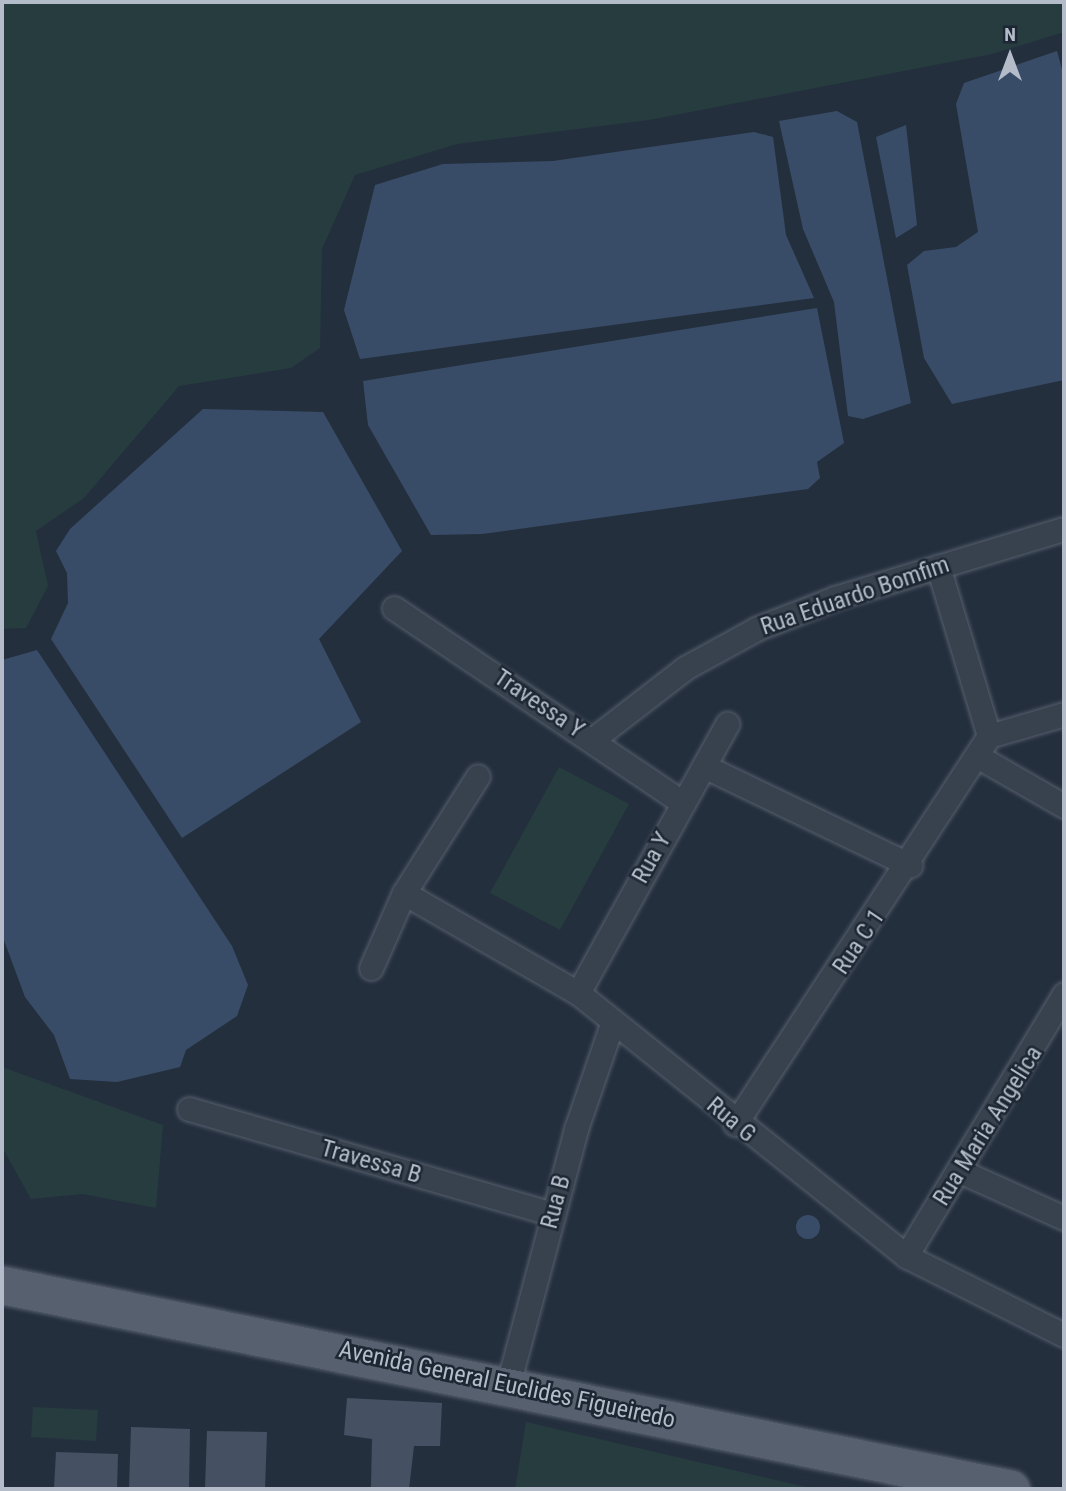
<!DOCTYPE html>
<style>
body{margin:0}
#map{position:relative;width:1066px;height:1491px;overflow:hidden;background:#242f3e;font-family:"Roboto Condensed",sans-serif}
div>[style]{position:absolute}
.green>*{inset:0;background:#263c3f}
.water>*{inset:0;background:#394c67}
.round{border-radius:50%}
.building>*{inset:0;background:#455162}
.roads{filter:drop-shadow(0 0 2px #565f6c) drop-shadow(0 0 2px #565f6c)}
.minor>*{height:23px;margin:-11.5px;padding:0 11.5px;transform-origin:11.5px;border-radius:11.5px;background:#38414e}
.primary>*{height:37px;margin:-18.5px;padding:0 18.5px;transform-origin:18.5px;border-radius:18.5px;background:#56606e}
span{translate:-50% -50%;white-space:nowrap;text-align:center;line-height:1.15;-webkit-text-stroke:5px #1d2633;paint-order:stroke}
.street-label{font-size:24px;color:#b4bcc9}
.frame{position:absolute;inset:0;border:4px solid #b4bcc9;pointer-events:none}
.north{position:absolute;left:975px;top:21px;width:70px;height:70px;-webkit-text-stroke:5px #1d2633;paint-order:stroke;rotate:0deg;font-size:19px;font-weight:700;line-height:28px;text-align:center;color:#b4bcc9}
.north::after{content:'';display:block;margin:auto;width:24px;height:32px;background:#b4bcc9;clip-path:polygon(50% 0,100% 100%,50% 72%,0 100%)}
</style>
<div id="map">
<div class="green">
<div style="clip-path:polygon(2px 2px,1064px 2px,1064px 32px,992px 54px,649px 120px,457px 144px,355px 175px,322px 249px,320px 348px,291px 368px,179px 386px,84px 498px,36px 531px,48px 586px,26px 628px,2px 629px)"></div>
<div style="clip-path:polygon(559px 767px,629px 804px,560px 930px,490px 893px)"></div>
<div style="clip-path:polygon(2px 1067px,163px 1125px,156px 1208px,83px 1194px,31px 1199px,2px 1147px)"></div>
<div style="clip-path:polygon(33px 1407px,98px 1410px,96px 1441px,31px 1437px)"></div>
<div style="clip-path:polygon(526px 1422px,815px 1489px,515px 1489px)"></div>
</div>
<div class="water">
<div style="clip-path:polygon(1057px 51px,1064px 77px,1064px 380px,952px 404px,924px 358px,907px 265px,924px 251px,956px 247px,978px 232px,956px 104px,964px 83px)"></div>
<div style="clip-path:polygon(837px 111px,857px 122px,911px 403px,863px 419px,848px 416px,834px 302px,803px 229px,779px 121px)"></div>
<div style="clip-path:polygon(906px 125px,917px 225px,896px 238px,876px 137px)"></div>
<div style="clip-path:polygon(754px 132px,773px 137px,786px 235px,814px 298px,360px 359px,344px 310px,375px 185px,443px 164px,553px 161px)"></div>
<div style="clip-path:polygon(817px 308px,844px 443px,817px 462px,820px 478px,808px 489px,482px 534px,431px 535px,368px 425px,363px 381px)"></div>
<div style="clip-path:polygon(203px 409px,323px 412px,402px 551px,319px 639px,361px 722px,182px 838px,51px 639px,68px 603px,67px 573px,56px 551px,70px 529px)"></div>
<div style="clip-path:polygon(37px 650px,232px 946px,248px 985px,237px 1016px,186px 1050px,180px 1067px,117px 1082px,70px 1079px,54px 1035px,25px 997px,2px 935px,2px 660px)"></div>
<div class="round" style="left:796px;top:1215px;width:24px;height:24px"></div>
</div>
<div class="building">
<div style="clip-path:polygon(347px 1398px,442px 1403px,440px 1446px,414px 1446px,409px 1489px,371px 1487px,372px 1439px,344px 1435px)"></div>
<div style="clip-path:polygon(131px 1427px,190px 1429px,189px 1489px,129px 1489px)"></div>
<div style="clip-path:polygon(207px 1431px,267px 1432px,265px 1489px,205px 1489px)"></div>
<div style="clip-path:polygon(56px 1452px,118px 1454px,117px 1489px,54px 1489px)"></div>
</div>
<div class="roads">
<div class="minor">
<div style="left:394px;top:608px;width:349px;rotate:34deg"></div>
<div style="left:989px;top:736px;width:78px;rotate:-16.3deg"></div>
<div style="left:592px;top:740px;width:118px;rotate:-37.7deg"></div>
<div style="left:685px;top:668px;width:83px;rotate:-28.7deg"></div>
<div style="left:758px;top:628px;width:83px;rotate:-21.3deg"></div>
<div style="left:835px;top:598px;width:239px;rotate:-16.8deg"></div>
<div style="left:977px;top:756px;width:100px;rotate:29.9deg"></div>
<div style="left:704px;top:766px;width:229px;rotate:25.7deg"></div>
<div style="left:404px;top:893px;width:201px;rotate:29.9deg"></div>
<div style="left:578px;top:993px;width:420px;rotate:38.7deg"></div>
<div style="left:906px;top:1256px;width:177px;rotate:26.6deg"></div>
<div style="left:371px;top:968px;width:82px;rotate:-66.3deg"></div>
<div style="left:404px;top:893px;width:138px;rotate:-57.7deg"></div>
<div style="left:578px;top:993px;width:308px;rotate:-61deg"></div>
<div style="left:189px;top:1109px;width:378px;rotate:16.1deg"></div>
<div style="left:735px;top:1124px;width:464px;rotate:-56.8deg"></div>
<div style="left:989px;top:736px;width:177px;rotate:-106.7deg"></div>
<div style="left:962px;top:1172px;width:112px;rotate:24.3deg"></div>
<div style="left:906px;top:1256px;width:306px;rotate:-58.9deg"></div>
<div style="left:508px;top:1385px;width:265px;rotate:-75.1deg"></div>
<div style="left:576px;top:1129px;width:114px;rotate:-71.1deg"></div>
</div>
<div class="primary">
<div style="left:2px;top:1285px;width:1029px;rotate:11.43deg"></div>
</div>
</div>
<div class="street-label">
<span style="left:855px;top:596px;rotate:-19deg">Rua Eduardo Bomfim</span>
<span style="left:539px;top:704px;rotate:34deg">Travessa Y</span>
<span style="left:652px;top:858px;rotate:-61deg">Rua Y</span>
<span style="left:859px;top:942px;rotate:-56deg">Rua C 1</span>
<span style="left:731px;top:1120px;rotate:40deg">Rua G</span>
<span style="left:988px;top:1126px;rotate:-58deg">Rua Maria Angelica</span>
<span style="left:371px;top:1162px;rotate:16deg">Travessa B</span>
<span style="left:556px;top:1202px;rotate:-75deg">Rua B</span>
<span style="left:507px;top:1385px;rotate:12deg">Avenida General Euclides Figueiredo</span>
</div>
<div class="frame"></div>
<div class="north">N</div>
</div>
